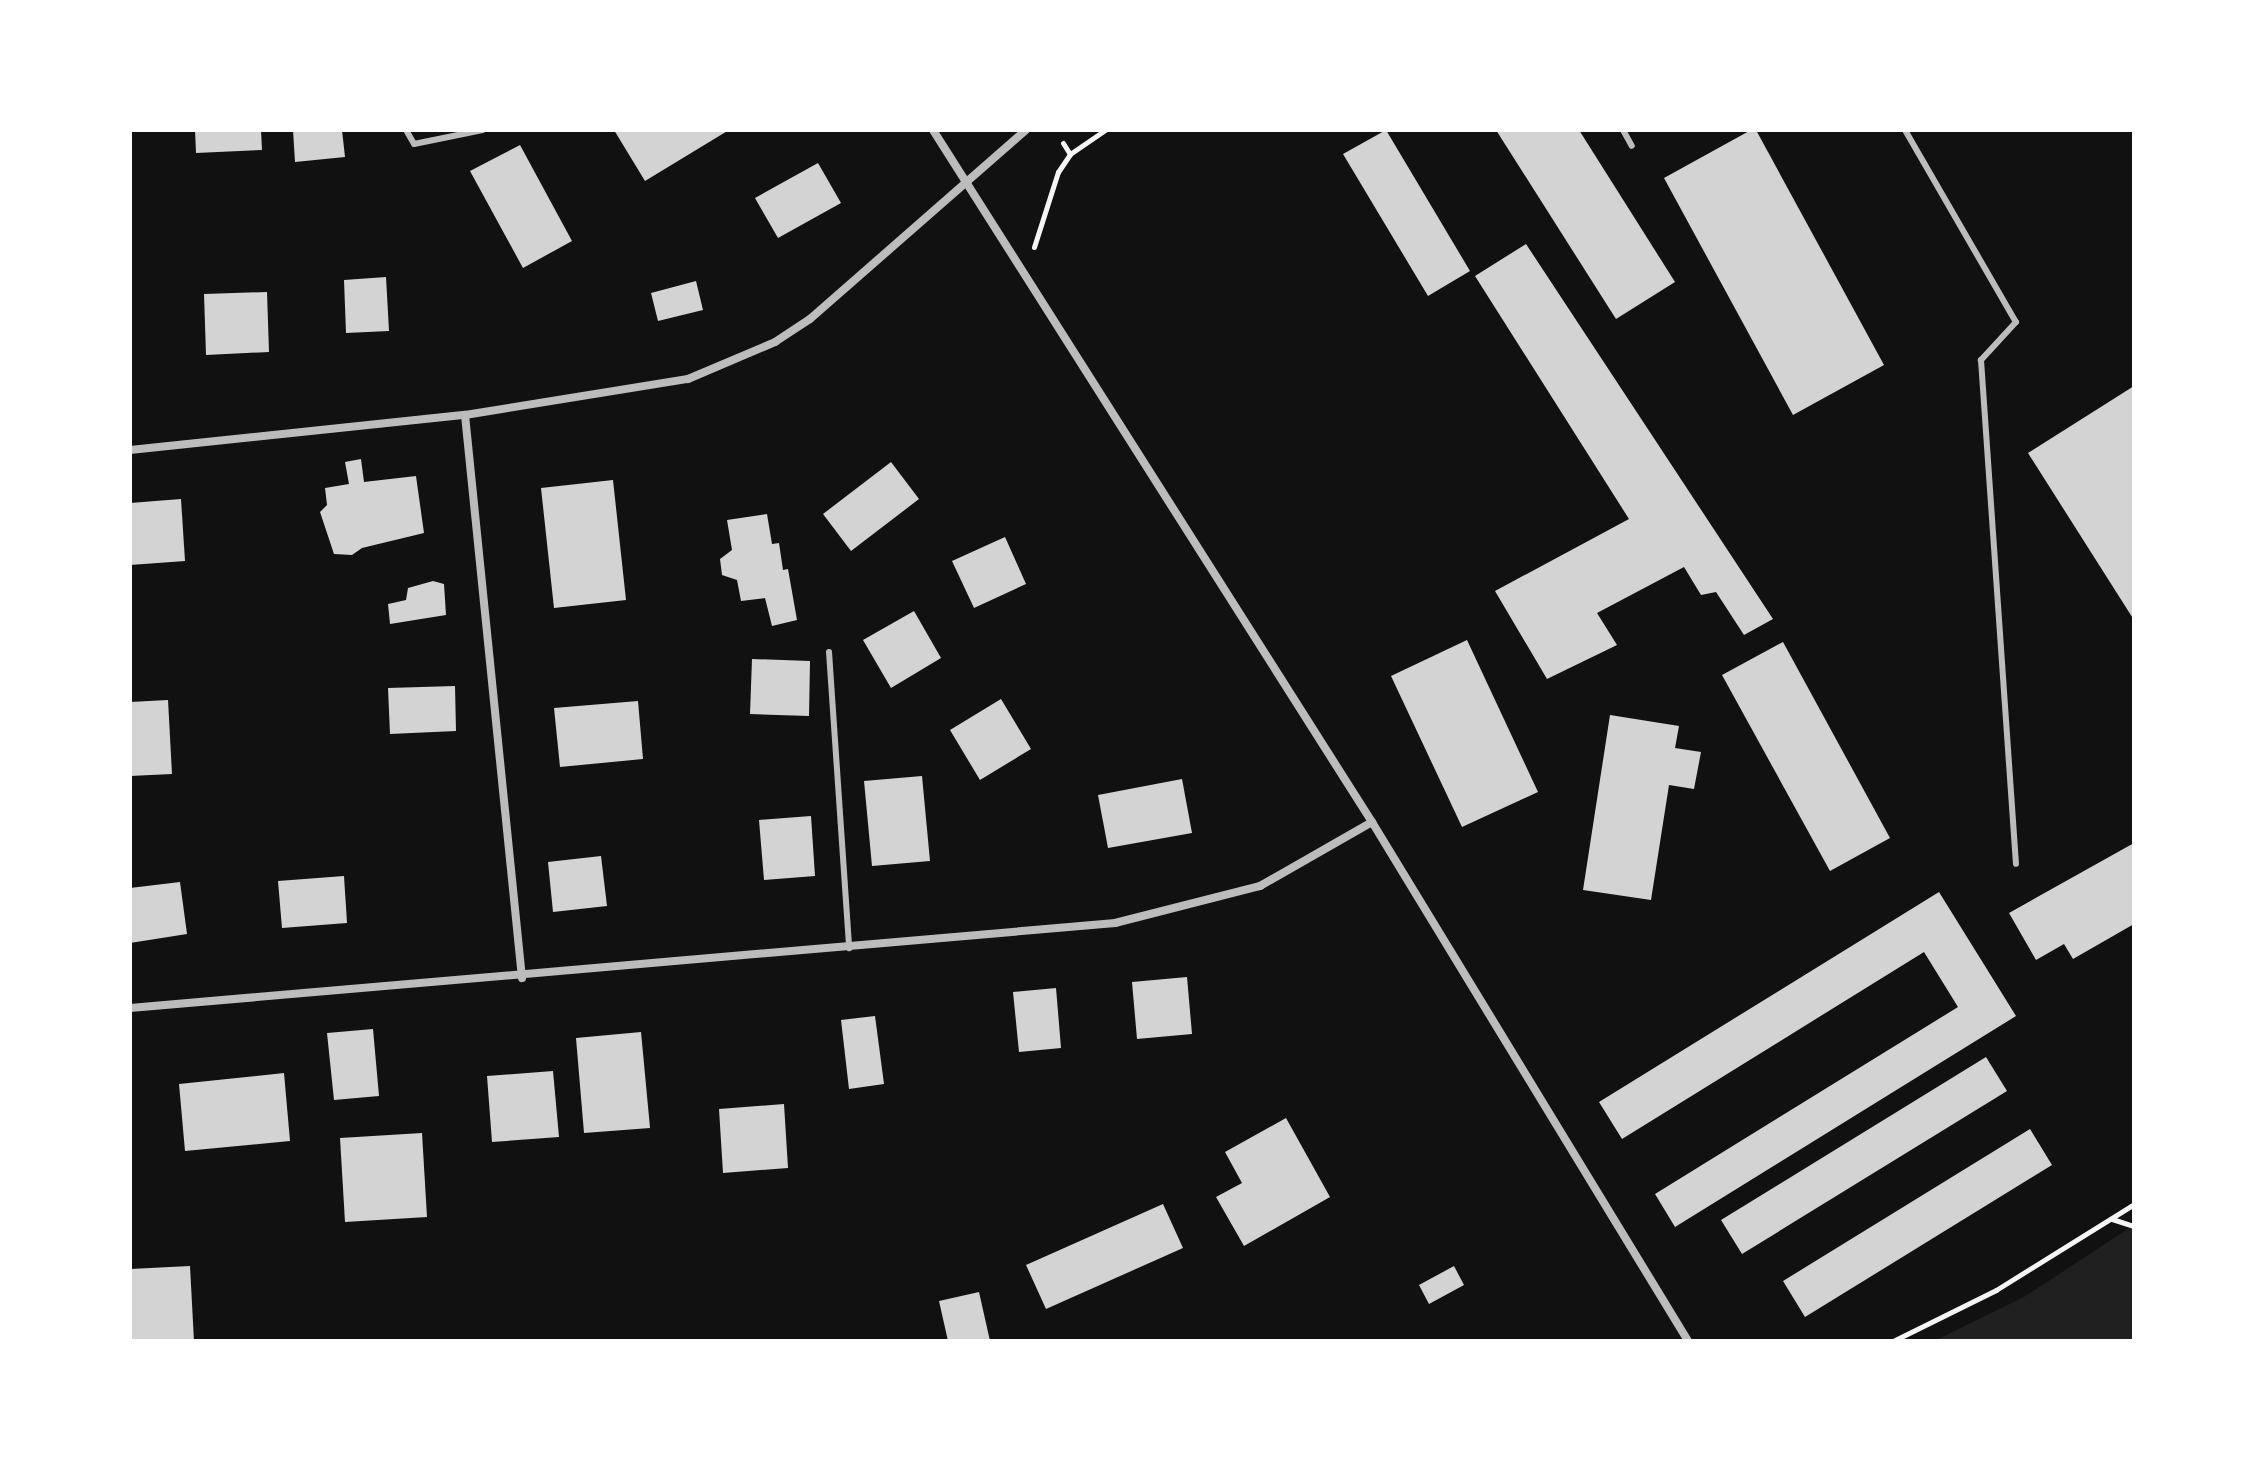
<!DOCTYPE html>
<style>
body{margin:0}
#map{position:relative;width:2264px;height:1471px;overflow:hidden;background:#111;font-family:Commissioner,sans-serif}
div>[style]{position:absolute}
.green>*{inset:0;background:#202020}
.building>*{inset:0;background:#d3d3d3}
.path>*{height:5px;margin:-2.5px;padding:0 2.5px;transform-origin:2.5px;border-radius:2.5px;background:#f5f5f5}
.service>*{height:6px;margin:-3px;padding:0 3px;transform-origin:3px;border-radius:3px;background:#bcbcbc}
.minor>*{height:8px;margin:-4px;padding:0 4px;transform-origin:4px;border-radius:4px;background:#bcbcbc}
span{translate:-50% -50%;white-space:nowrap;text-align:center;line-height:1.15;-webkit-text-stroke:6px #fff;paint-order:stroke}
.frame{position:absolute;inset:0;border:132px solid #fff;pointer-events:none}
</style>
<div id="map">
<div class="green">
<div style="clip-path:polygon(2134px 1225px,2134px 1341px,1934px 1341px,2024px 1297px)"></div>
</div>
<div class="building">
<div style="clip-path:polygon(195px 130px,261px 130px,262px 150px,196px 153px)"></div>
<div style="clip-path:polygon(293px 130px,342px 130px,345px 157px,295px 162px)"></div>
<div style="clip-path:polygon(614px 130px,729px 130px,645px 181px)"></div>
<div style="clip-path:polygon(1386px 130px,1470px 271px,1428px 296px,1343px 154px)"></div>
<div style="clip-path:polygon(1496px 130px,1579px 130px,1675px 282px,1616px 319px)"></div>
<div style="clip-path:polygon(1751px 130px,1756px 130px,1884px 365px,1793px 415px,1664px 178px)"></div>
<div style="clip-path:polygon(520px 145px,572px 241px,523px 268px,470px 171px)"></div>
<div style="clip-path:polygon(818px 163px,841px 203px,778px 238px,755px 198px)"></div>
<div style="clip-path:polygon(1526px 244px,1773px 619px,1744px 635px,1716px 592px,1701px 595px,1684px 567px,1597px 613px,1617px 645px,1547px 679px,1495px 591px,1629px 519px,1475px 276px)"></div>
<div style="clip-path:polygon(386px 277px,389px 331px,346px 333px,344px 280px)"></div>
<div style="clip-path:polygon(696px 281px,703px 310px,658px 321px,651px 293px)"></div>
<div style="clip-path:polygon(267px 292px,269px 352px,206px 355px,204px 294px)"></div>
<div style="clip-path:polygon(2134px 386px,2134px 620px,2028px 453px)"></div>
<div style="clip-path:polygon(361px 459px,364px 482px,416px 476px,424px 533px,362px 548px,352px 555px,334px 554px,320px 512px,327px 505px,325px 488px,349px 484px,345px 462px)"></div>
<div style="clip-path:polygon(891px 462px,919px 499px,851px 551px,823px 514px)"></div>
<div style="clip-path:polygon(613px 480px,626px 600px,554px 608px,541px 488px)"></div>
<div style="clip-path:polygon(181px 499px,185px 561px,130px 565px,130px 503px)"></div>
<div style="clip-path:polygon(767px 514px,772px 544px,779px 543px,783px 570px,788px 569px,797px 620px,772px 626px,765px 598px,741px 601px,737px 580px,722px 575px,720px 559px,732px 550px,727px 520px)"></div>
<div style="clip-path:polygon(1005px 537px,1026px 584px,974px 608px,952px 561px)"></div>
<div style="clip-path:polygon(433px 581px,444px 584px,446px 615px,390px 624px,388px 604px,406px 600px,408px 588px)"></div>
<div style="clip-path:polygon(914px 611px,941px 658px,891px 688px,863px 640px)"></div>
<div style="clip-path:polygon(1467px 640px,1538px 792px,1462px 827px,1391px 676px)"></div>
<div style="clip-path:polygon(1783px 642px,1890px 838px,1830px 871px,1722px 675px)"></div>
<div style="clip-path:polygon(752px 659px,810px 661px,809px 716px,750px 714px)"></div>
<div style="clip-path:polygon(455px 686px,456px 731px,390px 734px,388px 688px)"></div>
<div style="clip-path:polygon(1001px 699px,1031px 749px,980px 780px,950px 730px)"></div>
<div style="clip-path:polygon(168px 700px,172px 774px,130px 776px,130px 702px)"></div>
<div style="clip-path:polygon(638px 701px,643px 759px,560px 767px,554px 708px)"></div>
<div style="clip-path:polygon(1610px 715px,1679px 726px,1675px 748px,1701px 752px,1694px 789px,1669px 785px,1651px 900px,1583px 890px)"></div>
<div style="clip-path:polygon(922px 776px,930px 861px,872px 866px,864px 781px)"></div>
<div style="clip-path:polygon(1182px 779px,1192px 833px,1108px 848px,1098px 795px)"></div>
<div style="clip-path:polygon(811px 816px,815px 876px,764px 880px,759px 820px)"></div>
<div style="clip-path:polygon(2134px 843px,2134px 924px,2073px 959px,2064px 944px,2036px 960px,2009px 913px)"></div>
<div style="clip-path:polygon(601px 856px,607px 906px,553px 912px,548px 862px)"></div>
<div style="clip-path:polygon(344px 876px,347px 923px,282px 928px,278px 881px)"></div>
<div style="clip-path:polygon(180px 882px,187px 934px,130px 943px,130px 888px)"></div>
<div style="clip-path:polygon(1939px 892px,2016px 1016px,1675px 1227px,1655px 1194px,1958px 1007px,1924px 952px,1622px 1139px,1599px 1102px)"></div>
<div style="clip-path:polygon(1187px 977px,1192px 1034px,1137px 1039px,1132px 982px)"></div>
<div style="clip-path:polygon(1056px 988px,1061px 1048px,1019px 1052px,1013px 992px)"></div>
<div style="clip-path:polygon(875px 1016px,884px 1084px,849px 1089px,841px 1020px)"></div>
<div style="clip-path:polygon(373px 1029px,379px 1096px,334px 1100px,327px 1033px)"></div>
<div style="clip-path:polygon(641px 1032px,650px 1128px,584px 1133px,576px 1038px)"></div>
<div style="clip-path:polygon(1986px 1057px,2007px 1091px,1742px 1254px,1721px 1220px)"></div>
<div style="clip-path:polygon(553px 1071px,559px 1137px,492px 1142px,487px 1076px)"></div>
<div style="clip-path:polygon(284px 1073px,290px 1141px,185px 1151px,179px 1084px)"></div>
<div style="clip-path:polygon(784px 1104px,788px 1168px,723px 1173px,719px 1109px)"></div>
<div style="clip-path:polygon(1286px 1118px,1330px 1197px,1244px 1246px,1216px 1197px,1242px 1183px,1225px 1152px)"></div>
<div style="clip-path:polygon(2030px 1129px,2052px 1165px,1805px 1317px,1783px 1281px)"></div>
<div style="clip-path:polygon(422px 1133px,427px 1217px,345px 1222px,340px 1138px)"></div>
<div style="clip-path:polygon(1163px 1204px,1183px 1248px,1046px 1309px,1026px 1265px)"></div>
<div style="clip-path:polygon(190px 1266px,194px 1341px,130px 1341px,130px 1269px)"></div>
<div style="clip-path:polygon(1454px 1266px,1464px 1285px,1429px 1304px,1419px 1285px)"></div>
<div style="clip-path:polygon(979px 1292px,990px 1341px,948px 1341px,939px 1301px)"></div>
</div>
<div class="path">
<div style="left:1063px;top:143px;width:13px;rotate:58deg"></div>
<div style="left:1034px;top:247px;width:79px;rotate:-72.3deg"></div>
<div style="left:1058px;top:172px;width:22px;rotate:-56deg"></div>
<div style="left:1070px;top:154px;width:42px;rotate:-34.4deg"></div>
<div style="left:2112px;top:1219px;width:23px;rotate:18deg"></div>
<div style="left:1893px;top:1341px;width:115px;rotate:-26.3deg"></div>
<div style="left:1996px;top:1290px;width:163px;rotate:-31.9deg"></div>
</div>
<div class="service">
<div style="left:406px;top:130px;width:16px;rotate:60deg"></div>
<div style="left:414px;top:144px;width:70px;rotate:-11.5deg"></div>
<div style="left:1623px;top:130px;width:18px;rotate:61deg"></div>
<div style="left:1905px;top:130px;width:222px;rotate:60deg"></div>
<div style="left:2016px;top:322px;width:52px;rotate:132.6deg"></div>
<div style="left:1981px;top:360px;width:505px;rotate:86.03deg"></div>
<div style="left:829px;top:652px;width:297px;rotate:86.1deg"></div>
</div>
<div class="minor">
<div style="left:933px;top:130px;width:820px;rotate:57.61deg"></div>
<div style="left:1372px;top:822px;width:608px;rotate:58.66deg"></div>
<div style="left:465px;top:415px;width:566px;rotate:84.22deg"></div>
<div style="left:130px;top:450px;width:337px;rotate:-6deg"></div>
<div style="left:465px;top:415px;width:226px;rotate:-9.2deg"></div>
<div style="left:688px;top:379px;width:95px;rotate:-23deg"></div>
<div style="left:775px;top:342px;width:42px;rotate:-33.3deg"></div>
<div style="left:810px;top:319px;width:287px;rotate:-41.2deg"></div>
<div style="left:130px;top:1008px;width:989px;rotate:-4.93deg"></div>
<div style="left:1115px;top:923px;width:150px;rotate:-14.3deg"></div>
<div style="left:1260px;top:886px;width:129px;rotate:-29.7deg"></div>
</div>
<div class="frame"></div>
</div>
